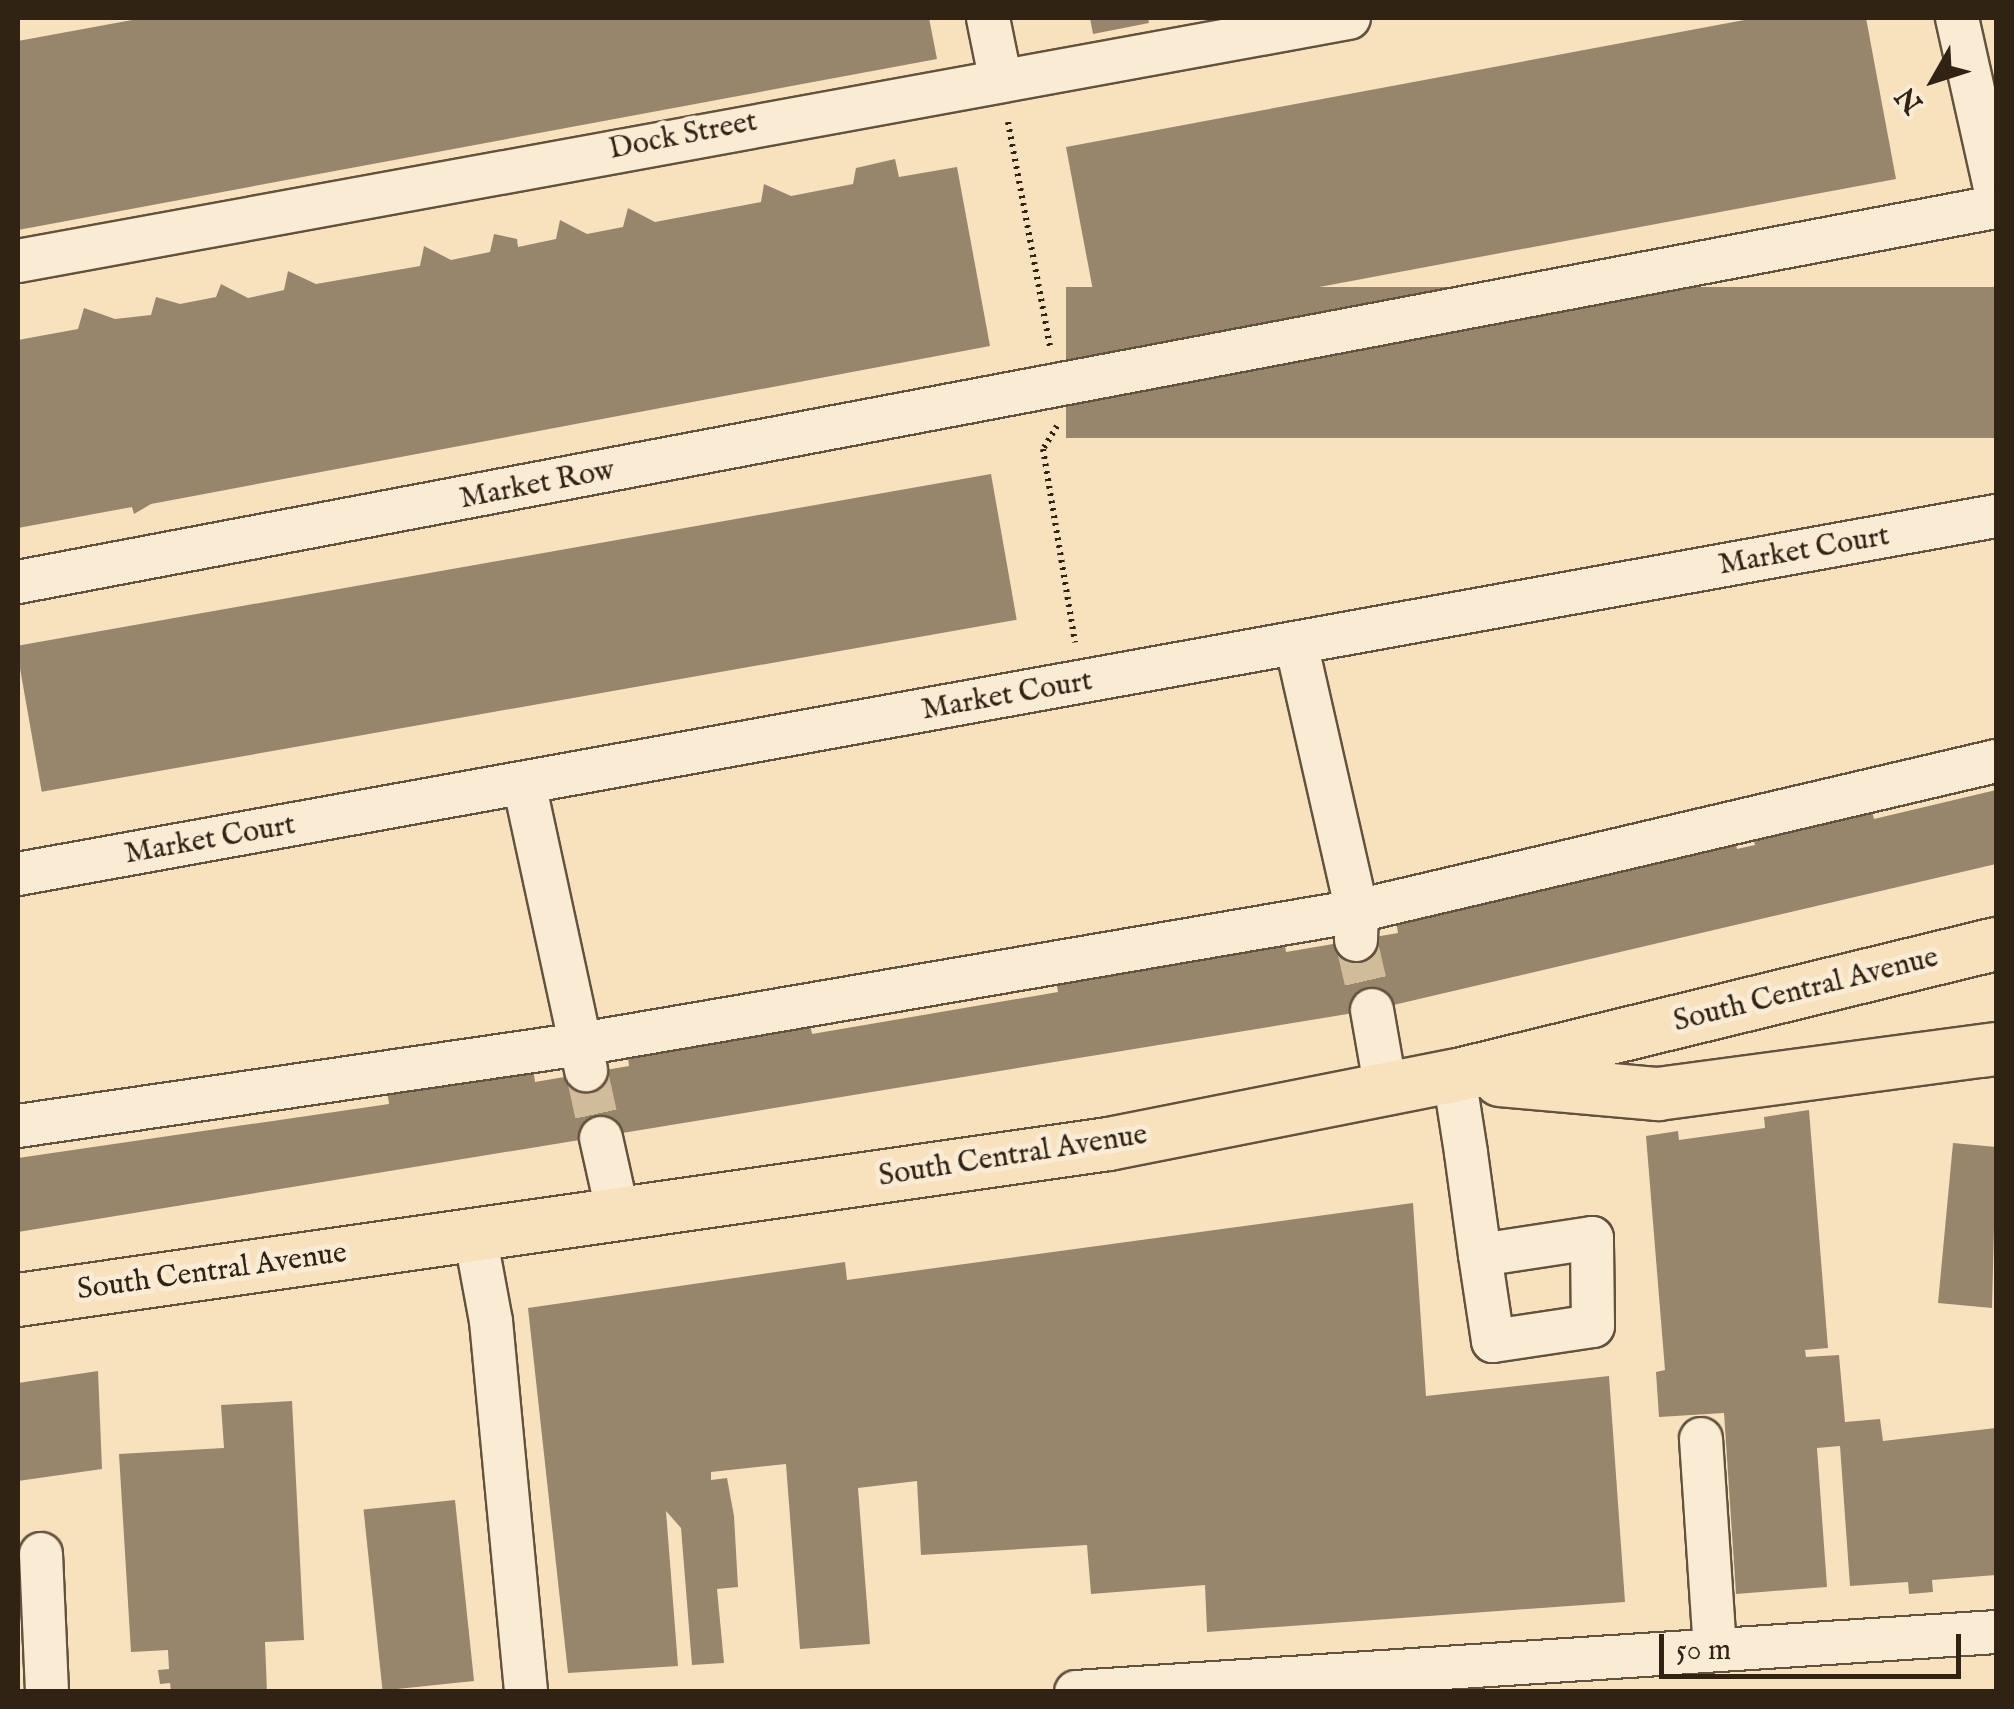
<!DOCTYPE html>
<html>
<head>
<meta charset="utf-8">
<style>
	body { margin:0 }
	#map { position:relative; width:2014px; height:1709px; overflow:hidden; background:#f8e1bd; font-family:"IM FELL English",serif }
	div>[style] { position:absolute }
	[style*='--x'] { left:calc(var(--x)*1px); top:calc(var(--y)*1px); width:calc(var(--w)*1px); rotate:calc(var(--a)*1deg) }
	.building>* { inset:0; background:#98866c; transform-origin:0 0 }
	.minor-tunnel>* { height:42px; margin-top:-21px; transform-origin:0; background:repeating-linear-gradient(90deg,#d0bb9b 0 42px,transparent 0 63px) }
	.path>* { height:6px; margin-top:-3px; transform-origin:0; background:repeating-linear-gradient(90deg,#302314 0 2.5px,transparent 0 7.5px) }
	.roads { filter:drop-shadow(2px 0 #62523e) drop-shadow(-2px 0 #62523e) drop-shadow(0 2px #62523e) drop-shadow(0 -2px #62523e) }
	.minor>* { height:42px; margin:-21px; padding:0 21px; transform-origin:21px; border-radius:21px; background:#faecd4 }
	.major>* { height:52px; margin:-26px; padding:0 26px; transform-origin:26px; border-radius:26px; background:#f8e1bd }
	span { translate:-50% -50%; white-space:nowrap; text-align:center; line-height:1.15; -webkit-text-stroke:10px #faecd4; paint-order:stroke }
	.street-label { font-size:30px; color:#302314 }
	.frame { position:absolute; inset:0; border:20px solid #302314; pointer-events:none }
	.north { position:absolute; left:1884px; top:30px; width:100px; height:100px; -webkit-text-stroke:8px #faecd4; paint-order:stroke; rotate:231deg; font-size:28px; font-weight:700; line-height:40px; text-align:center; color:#302314 }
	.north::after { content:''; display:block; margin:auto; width:35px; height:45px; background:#302314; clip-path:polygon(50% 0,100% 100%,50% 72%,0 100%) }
	.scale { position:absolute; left:1659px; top:1634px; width:302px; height:45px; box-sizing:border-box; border:5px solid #302314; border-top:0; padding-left:12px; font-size:30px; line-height:35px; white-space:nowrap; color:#302314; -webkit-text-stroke:8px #faecd4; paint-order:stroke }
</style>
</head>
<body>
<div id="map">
	<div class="building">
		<i style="clip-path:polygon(143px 18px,929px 18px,937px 59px,18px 230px,18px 41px)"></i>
		<i style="clip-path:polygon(1090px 18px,1148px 18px,1149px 23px,1093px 34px)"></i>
		<i style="clip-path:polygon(1755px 18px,1866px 18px,1896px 179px,1100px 328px,1066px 147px)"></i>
		<i style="clip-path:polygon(895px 159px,899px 177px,957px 167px,990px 346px,151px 504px,134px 514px,132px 507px,18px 528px,18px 340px,78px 329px,84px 308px,115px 319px,151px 315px,156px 297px,180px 304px,216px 297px,221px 284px,248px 298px,284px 290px,288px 271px,316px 284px,420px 266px,424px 246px,451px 260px,490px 252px,494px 234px,517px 239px,518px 247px,556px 239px,560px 220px,587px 234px,623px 227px,628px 208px,655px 222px,761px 202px,764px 184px,791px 196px,853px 184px,856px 168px)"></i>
		<i style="left:1996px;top:287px;width:151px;height:930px;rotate:90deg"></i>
		<i style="left:991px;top:474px;width:148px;height:990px;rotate:80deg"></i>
		<i style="clip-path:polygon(1996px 790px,1996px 864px,1372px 1010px,18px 1232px,18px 1158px,389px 1104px,387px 1089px,533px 1067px,535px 1082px,629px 1066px,627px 1050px,809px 1019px,812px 1034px,1058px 992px,1055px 974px,1283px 934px,1286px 952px,1398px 933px,1395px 914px,1734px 836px,1737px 849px,1755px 845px,1752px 832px,1870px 804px,1874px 819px)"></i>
		<i style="clip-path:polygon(1809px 1110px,1828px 1348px,1805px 1350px,1806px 1357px,1839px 1355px,1845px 1422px,1880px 1419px,1883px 1441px,1996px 1428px,1996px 1575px,1932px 1580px,1933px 1592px,1909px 1594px,1908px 1582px,1850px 1586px,1840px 1446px,1817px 1448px,1827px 1587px,1736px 1594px,1724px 1413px,1659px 1417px,1656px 1372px,1665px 1370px,1646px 1136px,1678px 1131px,1679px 1140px,1765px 1128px,1764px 1117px)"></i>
		<i style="clip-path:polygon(1953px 1143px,1996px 1147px,1992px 1308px,1938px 1303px)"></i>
		<i style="clip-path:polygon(1413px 1203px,1426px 1396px,1609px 1376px,1625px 1602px,1207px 1632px,1205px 1585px,1091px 1594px,1087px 1545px,921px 1555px,917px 1481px,858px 1488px,870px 1644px,800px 1649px,786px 1464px,711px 1472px,711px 1480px,727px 1478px,734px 1516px,738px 1587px,717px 1589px,724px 1663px,692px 1665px,681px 1528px,666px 1511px,678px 1666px,568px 1673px,528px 1308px,845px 1262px,847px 1280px)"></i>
		<i style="clip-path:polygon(98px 1371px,102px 1469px,18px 1481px,18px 1383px)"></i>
		<i style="clip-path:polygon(292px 1401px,304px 1640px,265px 1642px,267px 1692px,171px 1692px,170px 1683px,160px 1684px,158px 1670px,169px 1669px,168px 1650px,131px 1652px,119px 1454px,224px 1448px,221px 1405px)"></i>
		<i style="left:455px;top:1500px;width:182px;height:92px;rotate:84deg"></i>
	</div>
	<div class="minor-tunnel">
		<i style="--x:1356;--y:940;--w:72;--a:77.1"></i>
		<i style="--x:587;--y:1073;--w:66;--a:77.8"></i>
	</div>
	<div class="path">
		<i style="--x:1008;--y:122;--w:228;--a:79.4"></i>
		<i style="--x:1057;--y:426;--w:27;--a:121"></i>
		<i style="--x:1043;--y:449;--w:196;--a:80.6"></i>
	</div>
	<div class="roads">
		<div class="minor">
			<i style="--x:988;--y:18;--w:60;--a:78.5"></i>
			<i style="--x:1957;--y:18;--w:179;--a:77.4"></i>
			<i style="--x:18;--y:261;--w:1353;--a:-10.35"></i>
			<i style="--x:18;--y:582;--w:2013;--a:-10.74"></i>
			<i style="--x:1296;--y:643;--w:275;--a:77.2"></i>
			<i style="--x:1357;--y:911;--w:29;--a:92"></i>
			<i style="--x:524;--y:783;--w:294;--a:77.8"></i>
			<i style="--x:18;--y:874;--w:2010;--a:-10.26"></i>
			<i style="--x:1372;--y:1010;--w:81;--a:80.1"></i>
			<i style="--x:1454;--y:1076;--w:78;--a:81.1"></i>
			<i style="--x:1466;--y:1153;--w:103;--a:82.2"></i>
			<i style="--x:1480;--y:1255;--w:87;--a:81.4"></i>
			<i style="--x:1493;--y:1341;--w:101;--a:-8.5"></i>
			<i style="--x:1593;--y:1326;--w:88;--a:-90.7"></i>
			<i style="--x:1592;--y:1238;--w:113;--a:171.4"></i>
			<i style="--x:18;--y:1126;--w:569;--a:-8.29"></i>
			<i style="--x:581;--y:1044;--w:787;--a:-9.73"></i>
			<i style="--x:1357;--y:911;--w:656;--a:-13.21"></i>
			<i style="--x:601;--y:1138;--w:78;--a:77.4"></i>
			<i style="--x:475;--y:1235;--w:87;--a:79.5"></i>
			<i style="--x:491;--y:1321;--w:373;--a:84.6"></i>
			<i style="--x:1701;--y:1439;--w:211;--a:86.2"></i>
			<i style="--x:41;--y:1554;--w:138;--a:87.5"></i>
			<i style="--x:1076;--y:1692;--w:922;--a:-3.73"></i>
		</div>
		<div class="major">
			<i style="--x:1500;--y:1080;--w:159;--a:5.1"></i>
			<i style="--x:1658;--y:1094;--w:341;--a:-7.6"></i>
			<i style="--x:18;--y:1300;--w:1102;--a:-8.14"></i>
			<i style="--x:1109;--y:1144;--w:352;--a:-11.2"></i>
			<i style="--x:1454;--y:1076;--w:558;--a:-13.69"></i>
		</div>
	</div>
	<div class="street-label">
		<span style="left:683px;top:136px;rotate:-11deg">Dock Street</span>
		<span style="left:537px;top:485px;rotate:-11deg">Market Row</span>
		<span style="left:1804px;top:551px;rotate:-10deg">Market Court</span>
		<span style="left:1007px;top:696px;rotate:-10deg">Market Court</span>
		<span style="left:210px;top:840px;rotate:-10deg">Market Court</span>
		<span style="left:1806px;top:990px;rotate:-14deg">South Central Avenue</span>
		<span style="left:1013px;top:1156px;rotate:-9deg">South Central Avenue</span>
		<span style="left:212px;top:1272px;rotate:-8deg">South Central Avenue</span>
	</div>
	<div class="frame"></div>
	<div class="north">N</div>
	<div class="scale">50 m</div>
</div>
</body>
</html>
